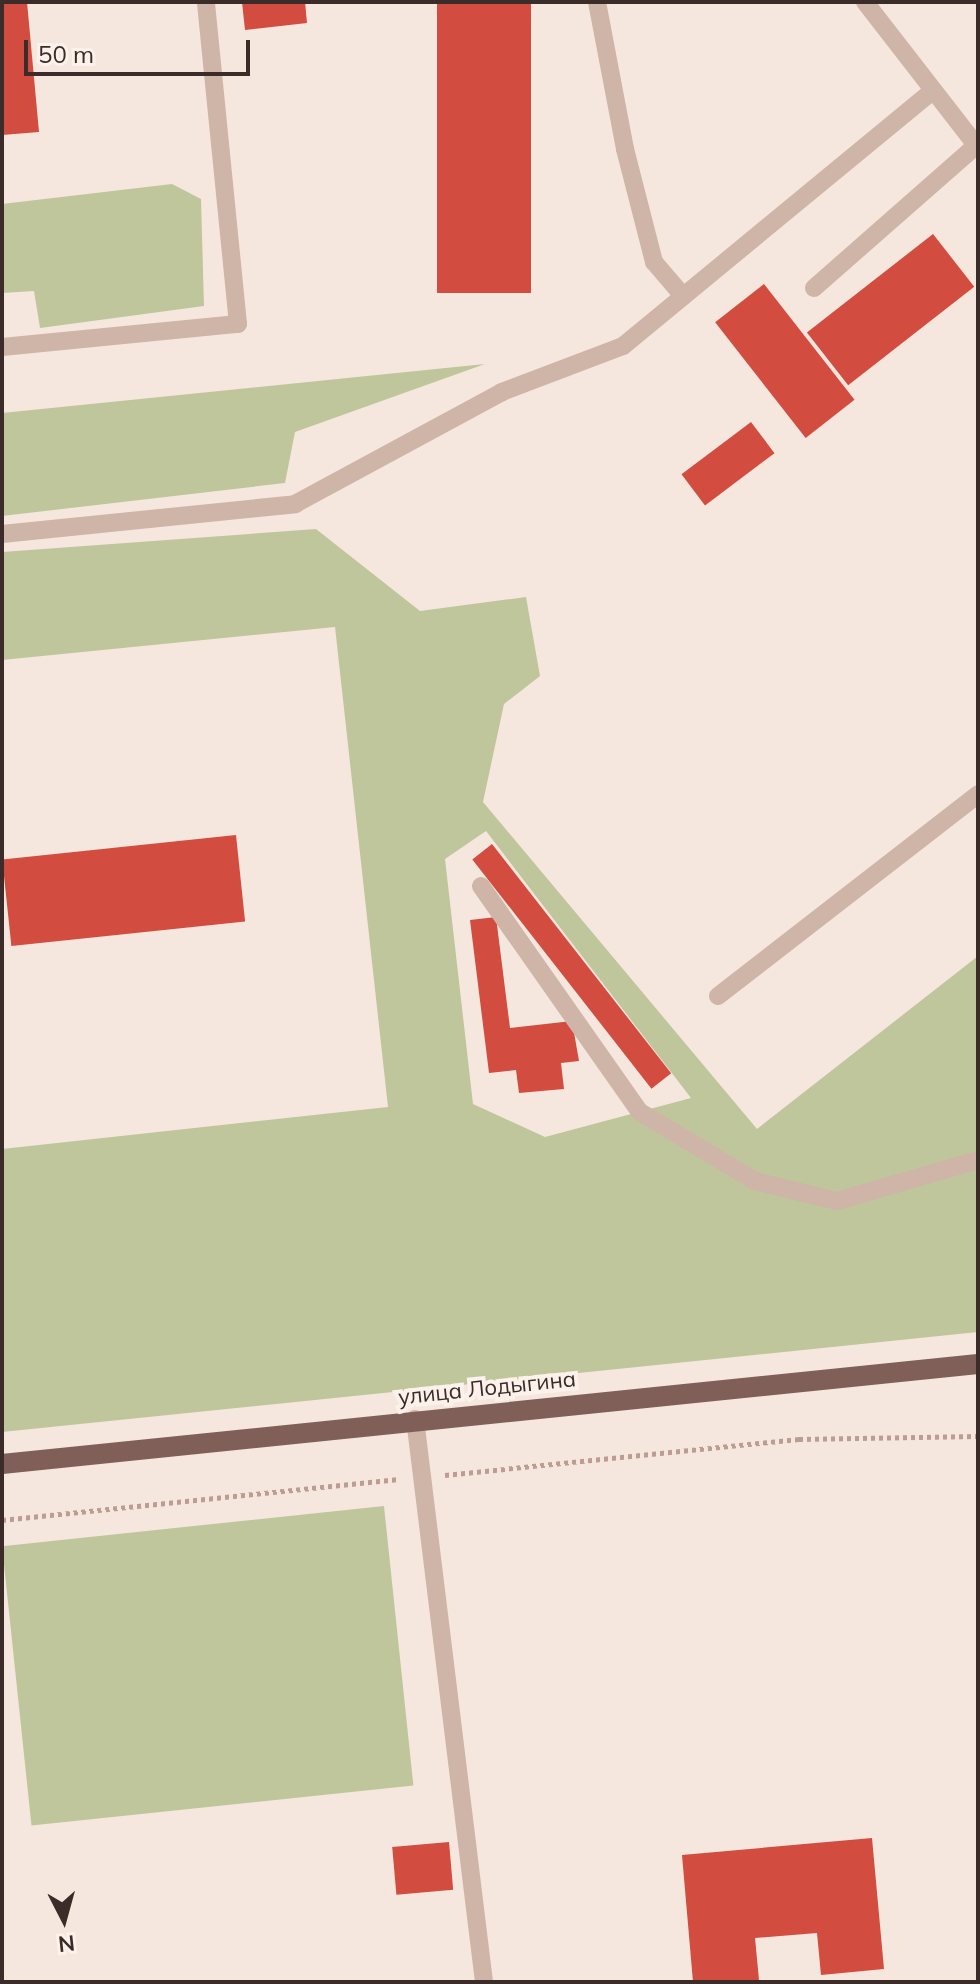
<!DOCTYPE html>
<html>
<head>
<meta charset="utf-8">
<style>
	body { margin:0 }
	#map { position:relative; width:980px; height:1984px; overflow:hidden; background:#f5e7de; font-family:Mulish,sans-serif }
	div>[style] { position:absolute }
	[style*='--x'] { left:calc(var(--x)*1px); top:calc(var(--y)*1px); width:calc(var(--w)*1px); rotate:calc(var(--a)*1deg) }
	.green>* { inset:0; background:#bfc69c; transform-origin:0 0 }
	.building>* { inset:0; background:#d24c3f; transform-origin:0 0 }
	.path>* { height:5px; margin-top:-2.5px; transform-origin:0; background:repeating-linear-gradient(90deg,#bb9d92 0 4px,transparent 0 8px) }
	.service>* { height:18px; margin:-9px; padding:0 9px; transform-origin:9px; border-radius:9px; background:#cfb4a8 }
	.primary>* { height:20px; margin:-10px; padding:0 10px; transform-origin:10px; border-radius:10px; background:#7f5f58 }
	span { translate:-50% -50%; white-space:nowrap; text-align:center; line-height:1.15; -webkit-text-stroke:8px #fcf2eb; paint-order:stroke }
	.street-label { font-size:22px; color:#3b2c29 }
	.frame { position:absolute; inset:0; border:4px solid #3b2c29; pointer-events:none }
	.north { position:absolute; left:24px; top:1880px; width:80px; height:80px; -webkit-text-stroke:6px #fcf2eb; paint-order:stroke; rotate:174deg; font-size:22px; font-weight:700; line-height:32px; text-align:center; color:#3b2c29 }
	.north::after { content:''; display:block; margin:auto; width:28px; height:36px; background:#3b2c29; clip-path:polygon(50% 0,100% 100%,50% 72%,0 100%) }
	.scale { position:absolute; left:24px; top:40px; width:226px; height:36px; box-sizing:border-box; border:4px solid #3b2c29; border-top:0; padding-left:10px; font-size:24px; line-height:28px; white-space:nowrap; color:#3b2c29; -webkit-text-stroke:6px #fcf2eb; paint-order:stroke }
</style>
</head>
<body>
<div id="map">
	<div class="green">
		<i style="clip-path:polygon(172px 184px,201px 199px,204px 306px,40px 328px,34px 291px,2px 293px,2px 204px)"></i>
		<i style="clip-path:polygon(485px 364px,295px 432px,285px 483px,2px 516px,2px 413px)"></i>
		<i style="clip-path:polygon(evenodd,316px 529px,420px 611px,526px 597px,540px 676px,504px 704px,483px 802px,757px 1129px,978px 956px,978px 1332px,2px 1432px,2px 1149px,388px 1107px,335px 627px,2px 660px,2px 552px,316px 529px,486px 831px,691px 1098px,545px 1137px,473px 1104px,445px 859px,486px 831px)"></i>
		<i style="left:384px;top:1506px;width:281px;height:384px;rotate:84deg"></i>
	</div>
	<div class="building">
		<i style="clip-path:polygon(2px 2px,27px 2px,39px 132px,2px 135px)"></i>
		<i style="clip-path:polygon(242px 2px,305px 2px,307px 23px,245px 30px)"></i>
		<i style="left:437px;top:2px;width:94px;height:291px"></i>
		<i style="left:933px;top:234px;width:67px;height:160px;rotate:52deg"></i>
		<i style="left:764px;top:284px;width:147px;height:62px;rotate:52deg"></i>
		<i style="left:751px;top:422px;width:39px;height:87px;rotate:53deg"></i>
		<i style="left:236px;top:835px;width:87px;height:235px;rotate:84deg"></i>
		<i style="left:492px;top:844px;width:291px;height:25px;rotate:52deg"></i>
		<i style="clip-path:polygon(496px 917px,510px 1028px,572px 1021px,579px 1061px,561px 1063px,564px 1089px,519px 1093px,516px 1070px,489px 1073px,470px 920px)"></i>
		<i style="clip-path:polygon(872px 1838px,884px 1969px,821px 1975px,817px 1933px,755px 1938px,759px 1980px,693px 1982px,682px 1855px)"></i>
		<i style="left:449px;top:1842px;width:48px;height:57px;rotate:85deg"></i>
	</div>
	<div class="path">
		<i style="--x:445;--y:1475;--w:356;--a:-5.8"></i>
		<i style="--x:799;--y:1439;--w:179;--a:-1"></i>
		<i style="--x:2;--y:1520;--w:399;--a:-5.9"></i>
	</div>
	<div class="service">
		<i style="--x:597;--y:2;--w:150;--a:79.2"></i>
		<i style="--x:625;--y:149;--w:117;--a:75.6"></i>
		<i style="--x:654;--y:262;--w:45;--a:49.5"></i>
		<i style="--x:865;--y:2;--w:181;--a:52.2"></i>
		<i style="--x:814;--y:288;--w:218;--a:-41.3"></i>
		<i style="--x:2;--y:347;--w:237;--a:-5.6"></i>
		<i style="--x:238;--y:324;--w:324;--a:-95.7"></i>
		<i style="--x:2;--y:534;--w:295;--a:-5.8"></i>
		<i style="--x:295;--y:504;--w:235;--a:-28.4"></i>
		<i style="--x:502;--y:392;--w:129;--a:-20.8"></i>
		<i style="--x:623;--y:346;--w:401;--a:-39.5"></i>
		<i style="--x:481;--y:886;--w:276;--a:54.9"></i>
		<i style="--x:640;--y:1112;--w:134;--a:31"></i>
		<i style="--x:755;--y:1181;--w:84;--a:13.7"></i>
		<i style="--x:837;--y:1201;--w:147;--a:-16.2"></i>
		<i style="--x:718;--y:996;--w:329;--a:-37.8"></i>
		<i style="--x:415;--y:1419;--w:567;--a:83.01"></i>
	</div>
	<div class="primary">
		<i style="--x:2;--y:1464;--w:981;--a:-5.85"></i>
	</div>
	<div class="street-label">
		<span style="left:487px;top:1388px;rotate:-6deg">улица Лодыгина</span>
	</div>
	<div class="frame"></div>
	<div class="north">N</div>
	<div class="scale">50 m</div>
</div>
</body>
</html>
